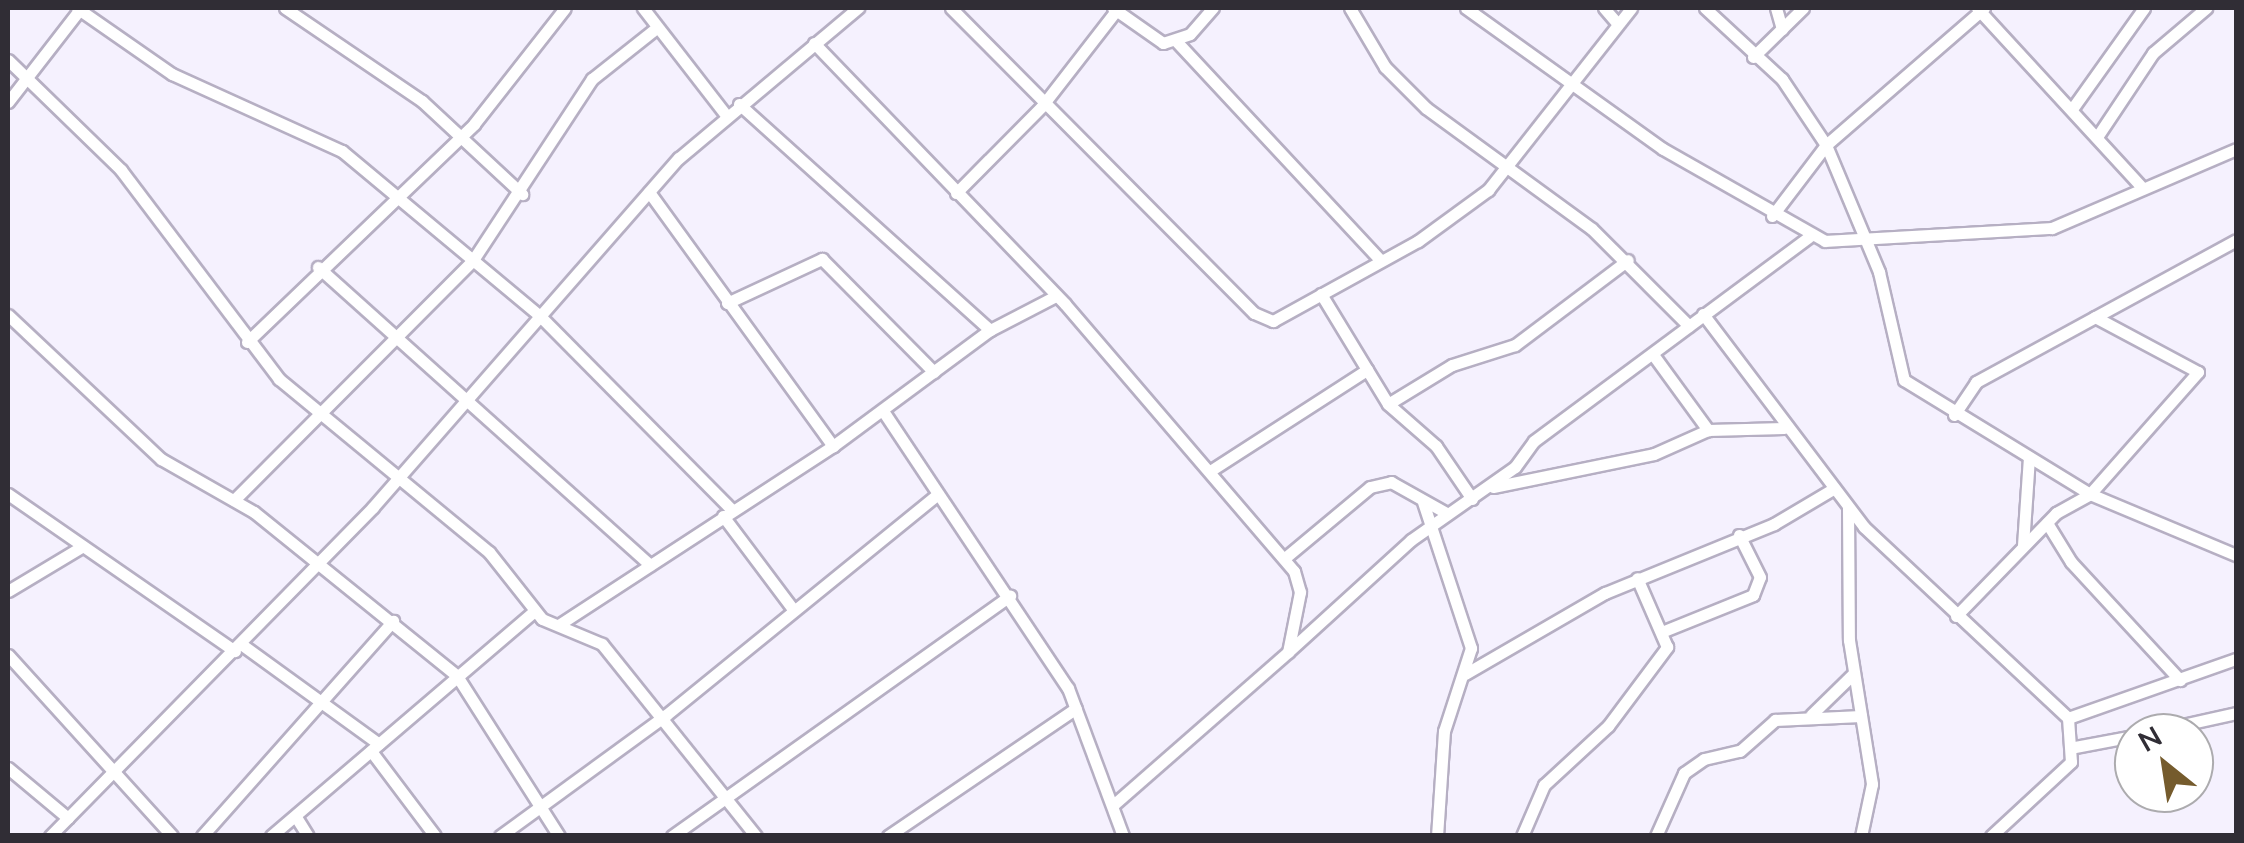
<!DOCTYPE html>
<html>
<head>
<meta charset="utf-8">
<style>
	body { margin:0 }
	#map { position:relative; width:2244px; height:843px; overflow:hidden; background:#f5f1fe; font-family:Mulish,sans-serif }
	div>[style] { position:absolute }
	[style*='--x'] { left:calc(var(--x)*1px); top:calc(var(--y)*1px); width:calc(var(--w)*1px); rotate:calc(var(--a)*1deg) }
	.roads { filter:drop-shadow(2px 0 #b6afc3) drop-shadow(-2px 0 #b6afc3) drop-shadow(0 2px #b6afc3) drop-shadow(0 -2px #b6afc3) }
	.minor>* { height:11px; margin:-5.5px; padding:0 5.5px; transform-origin:5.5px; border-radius:5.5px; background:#fff }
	span { translate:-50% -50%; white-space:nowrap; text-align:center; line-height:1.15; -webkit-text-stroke:8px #fff; paint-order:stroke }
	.frame { position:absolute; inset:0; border:10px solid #302d35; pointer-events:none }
	.north { position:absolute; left:2114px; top:713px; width:100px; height:100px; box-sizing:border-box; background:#fff; border:2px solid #acabae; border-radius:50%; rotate:330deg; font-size:28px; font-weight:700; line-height:40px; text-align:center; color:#302d35 }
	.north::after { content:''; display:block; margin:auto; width:35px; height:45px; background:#755b2d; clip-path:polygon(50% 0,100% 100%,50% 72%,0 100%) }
</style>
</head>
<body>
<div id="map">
	<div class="roads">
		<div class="minor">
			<i style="--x:77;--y:8;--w:116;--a:34.8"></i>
			<i style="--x:172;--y:74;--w:187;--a:24.4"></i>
			<i style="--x:342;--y:151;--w:256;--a:39.8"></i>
			<i style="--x:539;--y:315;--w:274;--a:45.3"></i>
			<i style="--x:285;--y:8;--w:166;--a:34.2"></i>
			<i style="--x:422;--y:101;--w:137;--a:42.9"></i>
			<i style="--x:643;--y:8;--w:135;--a:52.2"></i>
			<i style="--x:951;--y:8;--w:430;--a:45.2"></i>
			<i style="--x:1254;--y:313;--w:21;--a:23"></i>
			<i style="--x:1273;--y:321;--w:166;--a:-28.9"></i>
			<i style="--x:1418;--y:241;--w:87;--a:-36.1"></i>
			<i style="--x:1488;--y:190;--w:231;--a:-51.8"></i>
			<i style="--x:1113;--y:8;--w:61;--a:35"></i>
			<i style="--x:1163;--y:43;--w:28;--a:-18"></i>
			<i style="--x:1190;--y:34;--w:35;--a:-49"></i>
			<i style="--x:1350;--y:8;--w:69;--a:59.3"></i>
			<i style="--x:1385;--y:67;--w:58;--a:45"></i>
			<i style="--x:1426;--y:108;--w:205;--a:36.1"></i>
			<i style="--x:1592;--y:229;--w:137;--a:45"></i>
			<i style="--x:1466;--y:8;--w:242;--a:35.6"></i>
			<i style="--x:1663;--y:149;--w:186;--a:29.6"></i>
			<i style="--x:1825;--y:241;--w:227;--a:-3.3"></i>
			<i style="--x:2052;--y:228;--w:200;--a:-23.2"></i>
			<i style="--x:1604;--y:8;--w:21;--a:49"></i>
			<i style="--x:1705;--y:8;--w:105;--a:42.7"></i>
			<i style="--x:1782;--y:79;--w:79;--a:56.3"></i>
			<i style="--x:1826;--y:145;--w:138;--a:67.3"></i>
			<i style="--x:1879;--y:272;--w:111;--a:77"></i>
			<i style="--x:1904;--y:380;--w:218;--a:31.5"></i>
			<i style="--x:2090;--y:494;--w:158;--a:22.7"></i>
			<i style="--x:1776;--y:8;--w:22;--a:74"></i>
			<i style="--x:1977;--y:8;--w:241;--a:47.4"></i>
			<i style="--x:1177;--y:42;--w:299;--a:47"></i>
			<i style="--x:814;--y:43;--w:362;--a:46.1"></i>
			<i style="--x:1065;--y:304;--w:352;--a:49.4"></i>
			<i style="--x:1294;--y:571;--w:22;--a:74"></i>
			<i style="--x:1300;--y:592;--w:61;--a:101.3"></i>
			<i style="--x:1288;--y:652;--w:232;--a:138.8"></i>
			<i style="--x:1753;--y:57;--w:70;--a:-44.4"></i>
			<i style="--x:8;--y:60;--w:158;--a:44.2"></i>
			<i style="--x:121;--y:170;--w:262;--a:52.9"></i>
			<i style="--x:279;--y:379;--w:272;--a:39.5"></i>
			<i style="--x:489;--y:552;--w:85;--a:51.7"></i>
			<i style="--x:542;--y:619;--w:65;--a:22.6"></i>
			<i style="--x:602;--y:644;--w:246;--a:51.3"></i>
			<i style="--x:8;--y:102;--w:119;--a:-52.2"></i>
			<i style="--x:739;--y:104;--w:338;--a:42"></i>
			<i style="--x:2072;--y:109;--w:124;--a:-54.5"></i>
			<i style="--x:2097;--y:137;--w:101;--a:-56.3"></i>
			<i style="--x:2153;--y:53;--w:70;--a:-40.3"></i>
			<i style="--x:649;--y:192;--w:314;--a:54.1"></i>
			<i style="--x:956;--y:193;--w:122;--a:-45.3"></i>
			<i style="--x:1042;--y:106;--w:124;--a:-52.2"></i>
			<i style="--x:1772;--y:216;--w:89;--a:-52.7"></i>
			<i style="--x:1826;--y:145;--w:209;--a:-40.9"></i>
			<i style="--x:318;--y:267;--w:446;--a:41.9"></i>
			<i style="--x:1321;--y:294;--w:129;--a:58.7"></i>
			<i style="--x:1388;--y:404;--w:64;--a:41.2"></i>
			<i style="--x:1436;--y:446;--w:64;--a:55.8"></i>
			<i style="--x:727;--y:303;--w:105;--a:-24.9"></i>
			<i style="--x:822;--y:259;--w:159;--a:45.3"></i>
			<i style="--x:1703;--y:314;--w:267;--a:52.9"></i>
			<i style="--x:1864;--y:527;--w:279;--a:43.1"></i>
			<i style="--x:2068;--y:718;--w:44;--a:86.1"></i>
			<i style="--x:2071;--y:762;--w:109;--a:137.2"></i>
			<i style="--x:8;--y:315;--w:210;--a:43.3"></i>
			<i style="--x:161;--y:459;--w:107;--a:29.7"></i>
			<i style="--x:254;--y:512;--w:261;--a:38.9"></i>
			<i style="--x:457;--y:676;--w:190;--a:57.5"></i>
			<i style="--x:247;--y:342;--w:315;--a:-43.8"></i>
			<i style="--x:474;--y:124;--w:147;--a:-51.9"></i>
			<i style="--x:1654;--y:356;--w:92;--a:53.9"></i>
			<i style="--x:1388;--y:404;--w:75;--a:-31.4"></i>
			<i style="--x:1452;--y:365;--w:66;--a:-17.6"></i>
			<i style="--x:1515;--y:345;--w:141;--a:-37"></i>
			<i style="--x:883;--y:411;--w:333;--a:56.3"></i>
			<i style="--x:1068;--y:688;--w:158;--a:69.6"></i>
			<i style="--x:1954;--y:415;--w:40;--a:-56"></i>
			<i style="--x:1976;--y:382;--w:296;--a:-28.6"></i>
			<i style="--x:1210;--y:471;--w:187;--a:-32.8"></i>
			<i style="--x:1493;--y:487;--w:164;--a:-11.6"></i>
			<i style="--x:1654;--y:454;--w:59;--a:-24"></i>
			<i style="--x:1708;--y:430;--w:76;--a:-1.5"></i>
			<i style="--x:8;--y:494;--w:276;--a:34.7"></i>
			<i style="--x:234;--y:500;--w:339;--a:-45.1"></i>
			<i style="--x:473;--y:260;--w:217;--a:-56.7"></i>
			<i style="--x:592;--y:79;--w:80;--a:-38.4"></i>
			<i style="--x:1423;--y:502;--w:154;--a:71.8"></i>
			<i style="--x:1471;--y:648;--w:87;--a:108"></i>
			<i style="--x:1444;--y:731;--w:105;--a:93.8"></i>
			<i style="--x:1848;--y:508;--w:132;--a:89.6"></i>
			<i style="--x:1849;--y:640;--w:146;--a:80.9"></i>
			<i style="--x:1872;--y:784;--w:53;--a:101.9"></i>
			<i style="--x:723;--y:516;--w:115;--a:53.1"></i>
			<i style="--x:2047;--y:523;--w:46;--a:58.4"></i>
			<i style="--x:2071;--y:562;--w:161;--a:47.3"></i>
			<i style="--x:2023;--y:545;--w:88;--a:-86.1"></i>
			<i style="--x:1286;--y:557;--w:109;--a:-39.8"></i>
			<i style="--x:1370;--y:487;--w:22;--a:-13"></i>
			<i style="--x:1391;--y:482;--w:65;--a:29.3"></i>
			<i style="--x:8;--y:591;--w:87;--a:-31"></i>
			<i style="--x:1956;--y:616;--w:144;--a:-45.8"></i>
			<i style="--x:2056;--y:513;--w:39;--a:-29"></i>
			<i style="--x:2090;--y:494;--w:163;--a:-48.5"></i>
			<i style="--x:2198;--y:372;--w:117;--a:-151.9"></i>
			<i style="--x:560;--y:624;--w:326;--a:-33.1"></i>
			<i style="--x:833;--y:446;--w:195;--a:-36.5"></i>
			<i style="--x:990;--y:330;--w:72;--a:-27.3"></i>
			<i style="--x:1664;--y:631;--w:96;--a:-22"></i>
			<i style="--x:1753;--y:595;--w:19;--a:-69"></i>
			<i style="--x:1760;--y:577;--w:47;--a:-116.6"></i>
			<i style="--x:241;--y:644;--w:170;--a:35.9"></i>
			<i style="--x:1288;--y:652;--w:166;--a:-42.3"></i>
			<i style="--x:1411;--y:540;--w:127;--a:-35.1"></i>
			<i style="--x:1515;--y:467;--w:32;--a:-54"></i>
			<i style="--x:1534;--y:441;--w:342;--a:-36.6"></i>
			<i style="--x:8;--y:655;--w:244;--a:47.8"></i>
			<i style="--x:1465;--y:674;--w:162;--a:-30.1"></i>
			<i style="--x:1605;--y:593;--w:183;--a:-22.2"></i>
			<i style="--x:1774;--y:524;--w:69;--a:-30.7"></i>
			<i style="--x:1811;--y:715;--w:59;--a:-44.3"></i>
			<i style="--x:2068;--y:718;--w:178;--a:-19.4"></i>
			<i style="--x:2146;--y:733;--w:92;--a:-12.5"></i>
			<i style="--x:2075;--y:747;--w:60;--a:-10.6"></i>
			<i style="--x:371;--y:751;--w:106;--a:53"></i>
			<i style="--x:8;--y:768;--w:78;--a:39.8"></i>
			<i style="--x:296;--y:817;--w:22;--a:58"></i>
			<i style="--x:50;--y:836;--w:461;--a:-45.5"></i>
			<i style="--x:373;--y:507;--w:464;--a:-48.8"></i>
			<i style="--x:679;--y:158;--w:234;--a:-40"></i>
			<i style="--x:202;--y:836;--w:288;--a:-48.4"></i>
			<i style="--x:271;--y:836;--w:346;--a:-40.5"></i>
			<i style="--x:500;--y:836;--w:205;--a:-36.1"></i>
			<i style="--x:666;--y:715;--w:350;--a:-39.1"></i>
			<i style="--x:672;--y:836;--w:415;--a:-35.4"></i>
			<i style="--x:888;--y:836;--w:227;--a:-34.2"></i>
			<i style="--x:1522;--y:836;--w:56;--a:-66.7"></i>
			<i style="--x:1544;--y:785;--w:87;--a:-42.7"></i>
			<i style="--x:1608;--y:726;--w:99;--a:-53.2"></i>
			<i style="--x:1667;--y:647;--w:75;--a:-113.5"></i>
			<i style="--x:1656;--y:836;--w:69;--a:-66"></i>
			<i style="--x:1684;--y:773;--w:24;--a:-35"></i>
			<i style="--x:1704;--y:759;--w:37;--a:-13"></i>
			<i style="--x:1740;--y:751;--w:47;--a:-41.5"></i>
			<i style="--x:1775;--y:720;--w:86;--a:-2.7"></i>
		</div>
	</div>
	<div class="frame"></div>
	<div class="north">N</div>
</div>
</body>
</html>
